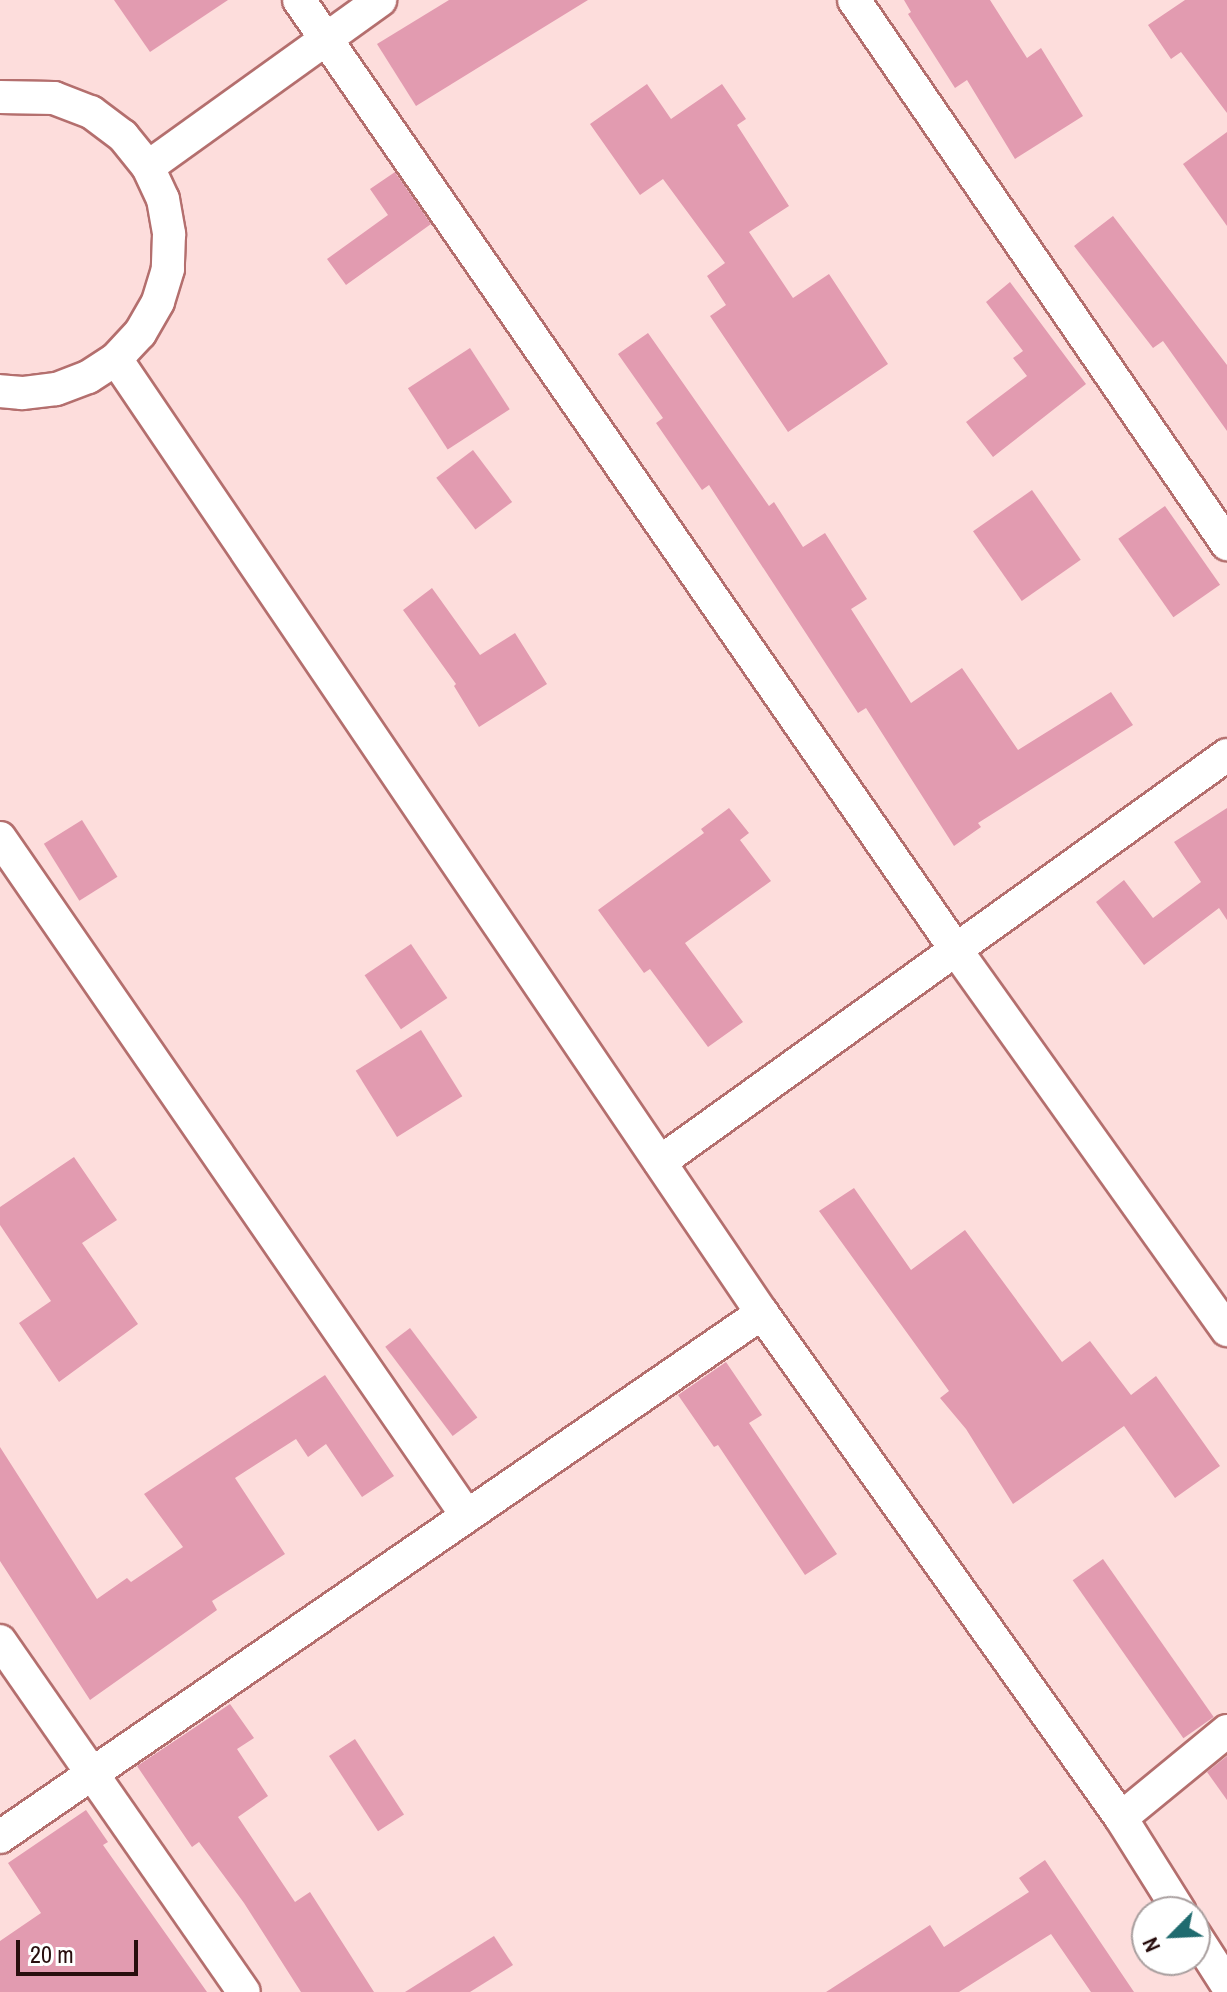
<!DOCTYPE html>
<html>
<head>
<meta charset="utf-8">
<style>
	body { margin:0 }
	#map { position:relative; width:1227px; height:1992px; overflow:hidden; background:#fddddc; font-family:"Archivo Narrow",sans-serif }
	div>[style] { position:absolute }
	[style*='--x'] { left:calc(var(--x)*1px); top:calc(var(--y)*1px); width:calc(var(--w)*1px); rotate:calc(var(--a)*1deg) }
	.building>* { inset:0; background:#e29bb0; transform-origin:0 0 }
	.roads { filter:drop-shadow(2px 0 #b46f6e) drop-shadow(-2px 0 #b46f6e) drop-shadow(0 2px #b46f6e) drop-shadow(0 -2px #b46f6e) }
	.minor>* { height:32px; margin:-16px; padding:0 16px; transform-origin:16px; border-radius:16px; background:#fff }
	span { translate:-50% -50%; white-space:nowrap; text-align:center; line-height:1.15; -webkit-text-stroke:7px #fff; paint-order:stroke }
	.north { position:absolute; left:1131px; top:1896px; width:80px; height:80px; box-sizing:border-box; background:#fff; border:2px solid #a99f9f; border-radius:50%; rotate:246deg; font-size:22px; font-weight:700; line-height:32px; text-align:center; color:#280e0e }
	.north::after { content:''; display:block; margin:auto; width:28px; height:36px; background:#1f6b6f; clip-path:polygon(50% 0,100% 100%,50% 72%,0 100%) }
	.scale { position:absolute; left:16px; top:1940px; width:122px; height:36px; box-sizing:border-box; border:4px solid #280e0e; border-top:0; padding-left:10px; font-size:24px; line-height:28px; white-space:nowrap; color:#280e0e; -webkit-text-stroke:6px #fff; paint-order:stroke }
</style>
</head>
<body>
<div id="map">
	<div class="building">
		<i style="clip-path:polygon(114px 0,228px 0,150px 52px)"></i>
		<i style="clip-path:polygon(449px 0,588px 0,416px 106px,377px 44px)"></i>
		<i style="clip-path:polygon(904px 0,990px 0,1027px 58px,1041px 48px,1083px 116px,1015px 159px,967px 80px,955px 88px,908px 14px,911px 12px)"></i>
		<i style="clip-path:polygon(1185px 0,1227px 0,1227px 113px,1181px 52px,1171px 59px,1148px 25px)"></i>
		<i style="clip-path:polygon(647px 84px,671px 119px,722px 84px,746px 119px,737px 125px,789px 206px,749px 232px,793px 298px,829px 274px,888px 364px,788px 432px,710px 316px,726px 305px,707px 276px,725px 263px,663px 179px,640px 195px,590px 124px)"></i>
		<i style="clip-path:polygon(1227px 132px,1227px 226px,1183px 164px)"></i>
		<i style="clip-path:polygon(395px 172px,431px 224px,346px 285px,327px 259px,388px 215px,370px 189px)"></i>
		<i style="clip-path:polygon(1113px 216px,1227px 365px,1227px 431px,1163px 341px,1153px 348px,1074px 246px)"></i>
		<i style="clip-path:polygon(1010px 282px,1086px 384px,993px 457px,966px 422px,1027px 376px,1013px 358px,1023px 351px,986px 302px)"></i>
		<i style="clip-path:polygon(648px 333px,769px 506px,774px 502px,803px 547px,825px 533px,867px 599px,851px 609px,911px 703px,962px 668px,1018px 750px,1111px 692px,1133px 725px,978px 823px,981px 827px,954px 846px,866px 708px,858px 713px,709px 485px,702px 490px,656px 423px,663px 418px,618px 354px)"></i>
		<i style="left:470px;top:348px;width:73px;height:74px;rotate:57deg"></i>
		<i style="left:473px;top:450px;width:65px;height:46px;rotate:53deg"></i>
		<i style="left:1032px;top:490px;width:85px;height:72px;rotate:55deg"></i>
		<i style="left:1165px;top:506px;width:96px;height:57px;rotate:55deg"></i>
		<i style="clip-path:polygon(432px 588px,480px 655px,515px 633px,547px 684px,479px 727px,454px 686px,456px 684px,403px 610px)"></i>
		<i style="clip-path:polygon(729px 808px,749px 833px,740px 840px,771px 881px,685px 943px,743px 1022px,708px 1047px,650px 969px,644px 973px,598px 910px,704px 833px,701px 829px)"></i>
		<i style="clip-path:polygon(1227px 808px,1227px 920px,1219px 908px,1144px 965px,1096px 902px,1124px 880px,1153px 918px,1201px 882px,1174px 842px)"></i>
		<i style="left:82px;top:820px;width:67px;height:45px;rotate:58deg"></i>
		<i style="left:411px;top:944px;width:65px;height:56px;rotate:56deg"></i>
		<i style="left:421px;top:1030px;width:78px;height:77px;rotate:58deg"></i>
		<i style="clip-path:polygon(74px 1157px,117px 1220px,82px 1243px,138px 1324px,59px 1382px,19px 1323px,51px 1301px,0 1225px,0 1207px)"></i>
		<i style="clip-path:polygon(854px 1188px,911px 1270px,965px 1230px,1062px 1362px,1090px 1341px,1131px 1395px,1156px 1376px,1220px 1466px,1175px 1498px,1124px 1426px,1013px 1504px,966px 1429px,940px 1398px,949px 1391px,819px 1211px)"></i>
		<i style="left:410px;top:1328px;width:112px;height:31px;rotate:53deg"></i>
		<i style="clip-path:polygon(726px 1362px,762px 1415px,749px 1423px,837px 1554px,805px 1575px,718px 1445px,714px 1447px,678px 1395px)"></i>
		<i style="clip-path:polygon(325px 1375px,394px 1476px,362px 1497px,326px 1444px,308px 1457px,296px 1439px,235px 1478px,285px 1554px,212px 1601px,217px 1610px,90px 1700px,0 1561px,0 1447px,97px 1599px,127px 1578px,131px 1582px,183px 1547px,144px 1494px)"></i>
		<i style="left:1103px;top:1559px;width:193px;height:37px;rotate:55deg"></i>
		<i style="clip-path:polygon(230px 1704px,254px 1738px,237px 1749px,268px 1796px,238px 1817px,295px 1902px,310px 1892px,374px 1992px,301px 1992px,244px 1903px,199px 1842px,192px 1847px,137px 1766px)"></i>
		<i style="left:355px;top:1739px;width:90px;height:31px;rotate:57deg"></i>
		<i style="clip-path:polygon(1227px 1756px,1227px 1800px,1207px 1772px)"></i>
		<i style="clip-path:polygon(86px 1810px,108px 1842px,103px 1845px,207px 1992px,0 1992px,0 1941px,41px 1913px,8px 1863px)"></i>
		<i style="clip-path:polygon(1045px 1860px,1134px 1992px,1091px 1992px,1051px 1934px,959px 1992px,826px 1992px,930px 1925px,944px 1947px,1029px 1892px,1019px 1878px)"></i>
		<i style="clip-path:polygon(494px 1936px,513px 1965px,470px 1992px,405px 1992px)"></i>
	</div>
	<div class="roads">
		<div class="minor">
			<i style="--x:299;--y:0;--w:1155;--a:55.33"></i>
			<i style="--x:956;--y:950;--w:467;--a:54.5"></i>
			<i style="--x:854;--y:0;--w:660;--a:55.56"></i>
			<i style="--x:0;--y:97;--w:54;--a:1.1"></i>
			<i style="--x:54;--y:98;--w:40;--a:21"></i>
			<i style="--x:91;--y:112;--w:40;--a:37"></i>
			<i style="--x:123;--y:136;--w:40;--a:51"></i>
			<i style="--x:148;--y:167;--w:35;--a:65"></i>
			<i style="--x:163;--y:199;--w:36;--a:80"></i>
			<i style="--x:169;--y:234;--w:35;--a:92"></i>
			<i style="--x:168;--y:269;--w:34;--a:107"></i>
			<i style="--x:158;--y:302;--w:36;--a:120"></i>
			<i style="--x:140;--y:333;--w:35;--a:133"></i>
			<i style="--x:116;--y:359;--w:33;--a:147"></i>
			<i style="--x:88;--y:377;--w:34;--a:159"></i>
			<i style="--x:56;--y:389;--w:34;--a:173"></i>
			<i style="--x:22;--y:393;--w:22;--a:-175"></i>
			<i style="--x:148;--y:167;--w:286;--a:-35.7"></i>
			<i style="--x:116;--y:359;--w:1152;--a:55.9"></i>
			<i style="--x:762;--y:1313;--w:620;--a:54.59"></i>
			<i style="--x:1121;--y:1818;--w:111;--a:57.9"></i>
			<i style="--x:0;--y:838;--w:823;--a:55.44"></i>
			<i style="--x:660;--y:1162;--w:698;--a:-35.67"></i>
			<i style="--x:0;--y:1641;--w:427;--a:55.2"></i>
			<i style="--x:1121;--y:1818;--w:137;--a:-39.4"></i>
			<i style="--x:0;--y:1837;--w:925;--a:-34.51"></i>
			<i style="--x:1195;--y:1935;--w:59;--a:57.4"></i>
		</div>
	</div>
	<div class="north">N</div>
	<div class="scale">20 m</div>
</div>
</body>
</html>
